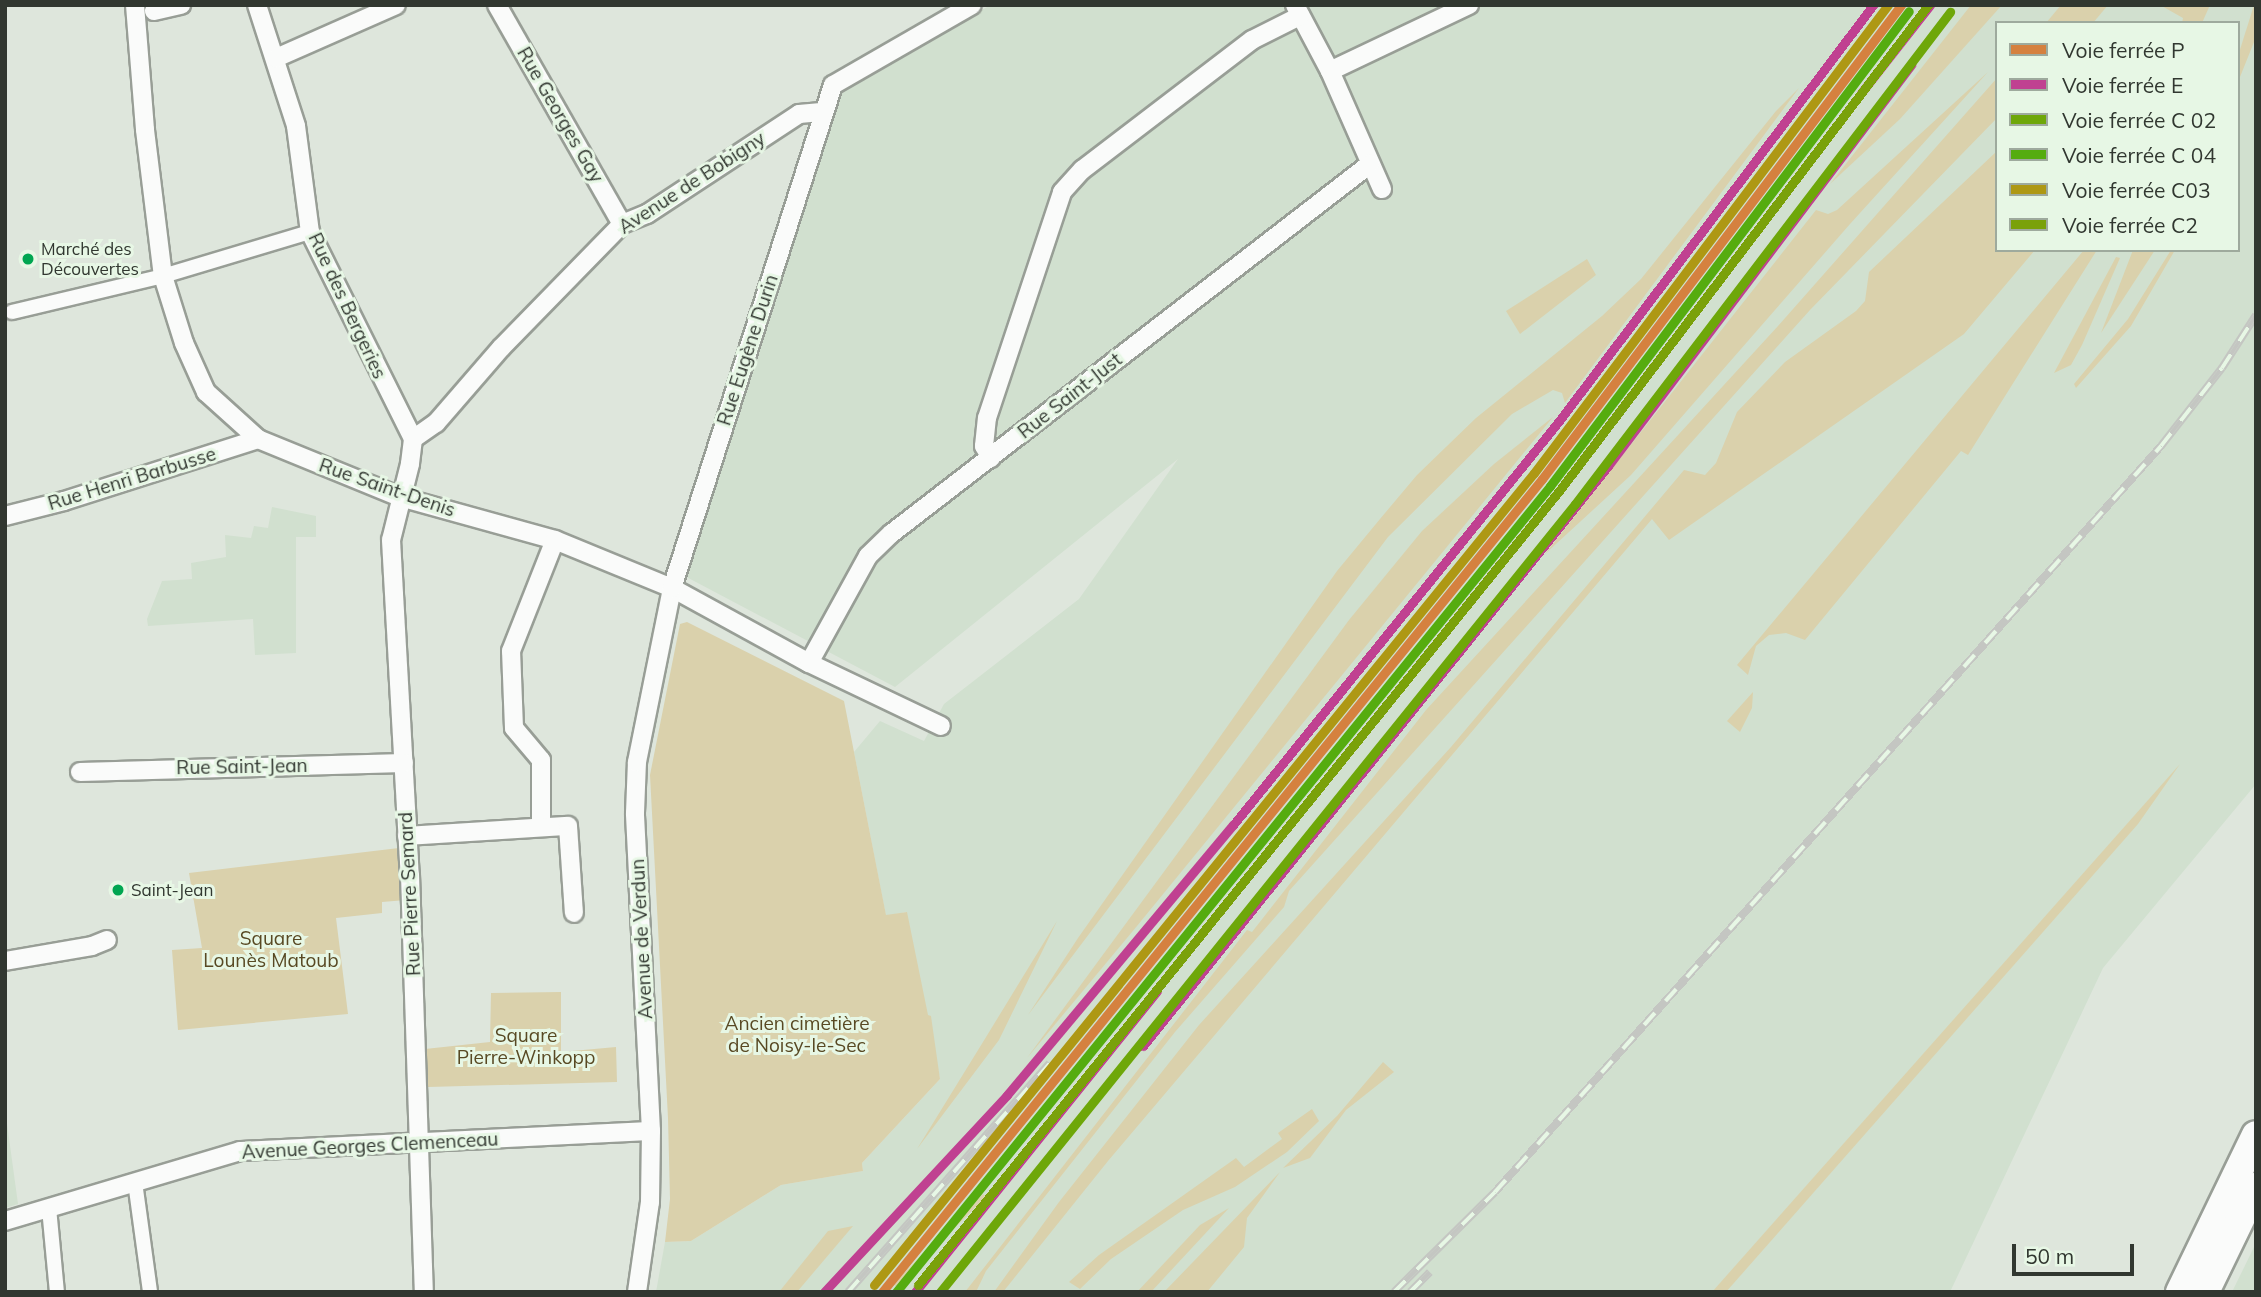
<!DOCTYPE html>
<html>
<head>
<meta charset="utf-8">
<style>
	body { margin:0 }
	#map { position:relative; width:2261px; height:1297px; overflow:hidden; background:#dee6dc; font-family:Mulish,sans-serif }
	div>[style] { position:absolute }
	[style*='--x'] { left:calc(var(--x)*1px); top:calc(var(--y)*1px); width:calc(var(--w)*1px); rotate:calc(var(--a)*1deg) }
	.built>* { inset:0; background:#d1e0cf }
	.green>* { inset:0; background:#dad1ac; transform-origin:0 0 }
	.roads { filter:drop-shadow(2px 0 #989e96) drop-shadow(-2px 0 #989e96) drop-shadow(0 2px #989e96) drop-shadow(0 -2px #989e96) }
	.pedestrian>* { height:14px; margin:-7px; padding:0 7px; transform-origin:7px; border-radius:7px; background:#fafbfa }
	.minor>* { height:18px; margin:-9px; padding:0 9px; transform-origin:9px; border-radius:9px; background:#fafbfa }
	.primary>* { height:28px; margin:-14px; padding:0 14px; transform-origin:14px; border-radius:14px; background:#fafbfa }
	.rail>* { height:8px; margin-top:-4px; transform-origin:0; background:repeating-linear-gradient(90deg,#e7f7e5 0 16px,#c4c6c2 0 32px); box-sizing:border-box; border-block:2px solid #c4c6c2 }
	.rail-1>* { height:9px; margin:-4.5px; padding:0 4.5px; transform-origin:4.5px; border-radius:4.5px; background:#d5813f }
	.rail-2>* { height:9px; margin:-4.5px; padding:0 4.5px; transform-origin:4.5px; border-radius:4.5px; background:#c04191 }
	.rail-3>* { height:9px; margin:-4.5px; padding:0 4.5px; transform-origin:4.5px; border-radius:4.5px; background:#6ea709 }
	.rail-4>* { height:9px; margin:-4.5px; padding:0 4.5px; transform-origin:4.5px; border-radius:4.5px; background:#55ac0f }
	.rail-5>* { height:9px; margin:-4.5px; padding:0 4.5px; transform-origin:4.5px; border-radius:4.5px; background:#ae9814 }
	.rail-6>* { height:9px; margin:-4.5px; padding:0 4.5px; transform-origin:4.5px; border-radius:4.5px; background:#7aa10a }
	.dots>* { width:19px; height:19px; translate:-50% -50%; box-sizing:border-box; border:4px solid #e7f7e5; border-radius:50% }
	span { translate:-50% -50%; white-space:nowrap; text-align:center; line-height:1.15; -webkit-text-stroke:6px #e7f7e5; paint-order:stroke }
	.bus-label { font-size:17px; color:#313730 }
	.left { translate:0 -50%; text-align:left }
	.street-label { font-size:19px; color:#313730 }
	.park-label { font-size:19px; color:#584923 }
	.frame { position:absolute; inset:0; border:7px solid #313730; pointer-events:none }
	.legend { position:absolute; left:1995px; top:21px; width:245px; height:231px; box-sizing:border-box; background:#e7f7e5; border:2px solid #9eaa9d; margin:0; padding:9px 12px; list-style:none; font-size:21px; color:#313730 }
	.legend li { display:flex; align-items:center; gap:14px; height:35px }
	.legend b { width:35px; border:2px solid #9eaa9d }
	.scale { position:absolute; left:2012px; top:1244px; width:122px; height:32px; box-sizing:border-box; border:4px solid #313730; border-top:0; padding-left:9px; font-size:21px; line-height:24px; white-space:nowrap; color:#313730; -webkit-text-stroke:5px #e7f7e5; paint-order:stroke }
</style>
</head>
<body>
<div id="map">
	<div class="built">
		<i style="clip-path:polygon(evenodd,991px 5px,2256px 5px,2256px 784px,2103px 968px,1950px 1292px,656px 1292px,665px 1242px,691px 1241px,781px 1185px,863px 1171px,862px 1163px,940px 1079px,906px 912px,886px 916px,854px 752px,880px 721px,924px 741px,944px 704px,1079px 599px,1178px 459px,895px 687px,677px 572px,839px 84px,991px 5px,1997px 23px,2238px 23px,2238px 250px,1997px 250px,1997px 23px)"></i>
		<i style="clip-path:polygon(272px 507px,316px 516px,316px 537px,296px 537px,296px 653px,255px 655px,253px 619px,148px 626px,147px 619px,162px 581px,192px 579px,191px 563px,226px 557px,225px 535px,251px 538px,254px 526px,268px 528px)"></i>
		<i style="clip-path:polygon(5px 1109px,18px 1204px,5px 1208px)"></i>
		<i style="clip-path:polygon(2256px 1243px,2256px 1292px,2232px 1292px)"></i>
	</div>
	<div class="green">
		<i style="clip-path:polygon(1971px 5px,2002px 5px,1900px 119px,1830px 184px)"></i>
		<i style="clip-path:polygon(2061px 5px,2108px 5px,2093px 23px,2046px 23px)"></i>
		<i style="clip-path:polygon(2160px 5px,2210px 5px,2202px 23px,2182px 23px,2183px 18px)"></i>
		<i style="clip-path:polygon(2254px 5px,2256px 37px,2238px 82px,2238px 56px)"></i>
		<i style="clip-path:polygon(1988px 72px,1850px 224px,1631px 475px,1544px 555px,1816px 210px,1828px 214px,1837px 210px)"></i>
		<i style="clip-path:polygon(1997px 78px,1997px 118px,1810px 310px,1289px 891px,1284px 907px,1175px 1032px,986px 1271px,976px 1292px,965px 1292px,1247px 930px,1252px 932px,1426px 710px,1778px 326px)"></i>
		<i style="clip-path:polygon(1799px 88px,1565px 403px,1562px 393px,1553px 390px,1512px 414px,1388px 537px,1028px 1015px,1078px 938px,1337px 571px,1380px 519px,1417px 475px,1476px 418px,1602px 316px,1641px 279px,1776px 111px)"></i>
		<i style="clip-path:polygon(1997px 151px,1997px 250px,2035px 250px,1964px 334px,1669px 540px,1652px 519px,1108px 1161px,1003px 1292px,994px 1292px,1059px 1202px,1199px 1025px,1451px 747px,1684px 470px,1705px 475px,1716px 463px,1737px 412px,1785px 362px,1856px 311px,1865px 301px,1869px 272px)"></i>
		<i style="clip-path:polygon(2084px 250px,2097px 250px,1968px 455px,1961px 451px,1805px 640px,1786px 633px,1769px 635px,1756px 646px,1748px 675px,1737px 665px)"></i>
		<i style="clip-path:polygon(2133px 250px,2155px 250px,2101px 333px)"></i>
		<i style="clip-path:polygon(2171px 250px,2175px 250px,2131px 326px,2076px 388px,2074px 384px,2128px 319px)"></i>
		<i style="clip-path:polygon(2116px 257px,2120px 258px,2082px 345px,2071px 365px,2054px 373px)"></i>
		<i style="clip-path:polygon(1587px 259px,1596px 275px,1520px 334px,1506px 311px)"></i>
		<i style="clip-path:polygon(1553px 417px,1137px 926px,1027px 1058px,1349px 620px,1422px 531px,1494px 464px)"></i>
		<i style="clip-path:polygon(687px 622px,844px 701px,886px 915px,907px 912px,928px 1015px,931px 1016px,940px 1079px,862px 1163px,863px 1171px,781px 1185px,691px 1241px,665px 1242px,670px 1199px,668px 1118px,650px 775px,680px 624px)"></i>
		<i style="clip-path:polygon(1753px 692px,1752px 708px,1740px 732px,1727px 721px)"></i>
		<i style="clip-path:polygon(2180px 764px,2138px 824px,1726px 1292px,1712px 1292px)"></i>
		<i style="clip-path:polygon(399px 848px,406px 900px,382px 902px,382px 913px,336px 918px,348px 1014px,178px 1030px,172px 950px,202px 948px,189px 873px)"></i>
		<i style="clip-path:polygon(1057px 921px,999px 1040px,917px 1149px,983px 1042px)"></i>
		<i style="clip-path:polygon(561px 992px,561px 1052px,616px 1047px,617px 1082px,428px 1087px,425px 1049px,490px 1042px,491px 993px)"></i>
		<i style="clip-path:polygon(1383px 1062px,1394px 1072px,1346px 1110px,1310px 1158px,1283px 1168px,1337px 1116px)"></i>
		<i style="clip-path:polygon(1312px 1109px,1319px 1121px,1287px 1152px,1235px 1187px,1183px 1210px,1111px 1259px,1080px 1289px,1069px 1282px,1099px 1255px,1236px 1158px,1244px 1167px,1282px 1139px,1278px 1133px)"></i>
		<i style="clip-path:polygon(1280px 1172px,1247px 1218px,1244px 1247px,1207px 1292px,1164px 1292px)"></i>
		<i style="left:983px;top:1194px;width:4px;height:127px;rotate:45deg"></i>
		<i style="clip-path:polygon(1010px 1204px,944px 1292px,936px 1292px)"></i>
		<i style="clip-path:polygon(1229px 1208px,1151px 1292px,1137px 1292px,1200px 1225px)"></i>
		<i style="clip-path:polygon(853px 1226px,797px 1292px,779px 1292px,828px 1231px)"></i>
	</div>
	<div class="roads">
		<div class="pedestrian">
			<i style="--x:12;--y:312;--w:155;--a:-13.4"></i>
			<i style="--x:163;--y:276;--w:153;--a:-16.7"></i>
			<i style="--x:135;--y:1182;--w:111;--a:82.2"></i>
			<i style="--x:49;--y:1208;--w:84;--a:84.6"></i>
		</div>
		<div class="minor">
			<i style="--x:135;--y:5;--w:125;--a:85.4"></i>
			<i style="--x:145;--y:130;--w:147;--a:83"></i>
			<i style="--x:163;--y:276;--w:70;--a:72.6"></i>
			<i style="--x:184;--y:343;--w:54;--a:65.8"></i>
			<i style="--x:206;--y:392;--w:70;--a:42.1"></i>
			<i style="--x:258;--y:439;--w:153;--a:22.2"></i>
			<i style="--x:400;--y:497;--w:161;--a:15.5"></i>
			<i style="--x:555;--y:540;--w:126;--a:22.3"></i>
			<i style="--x:672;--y:588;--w:156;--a:28.7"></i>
			<i style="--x:809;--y:663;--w:146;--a:25.5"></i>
			<i style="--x:257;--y:5;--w:127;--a:72.1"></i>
			<i style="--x:296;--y:126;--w:107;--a:82.5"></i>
			<i style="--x:310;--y:232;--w:231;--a:63.5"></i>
			<i style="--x:497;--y:5;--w:252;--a:60.3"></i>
			<i style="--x:1295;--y:5;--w:75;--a:62.1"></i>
			<i style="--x:1330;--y:71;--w:129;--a:66.2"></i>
			<i style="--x:154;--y:11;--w:28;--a:-13"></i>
			<i style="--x:276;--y:58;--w:131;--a:-23.8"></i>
			<i style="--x:1330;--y:71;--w:154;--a:-25.4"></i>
			<i style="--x:413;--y:439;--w:25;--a:97"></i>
			<i style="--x:410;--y:464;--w:78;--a:104"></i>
			<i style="--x:391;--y:540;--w:336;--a:86.8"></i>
			<i style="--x:410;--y:875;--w:417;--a:88.1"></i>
			<i style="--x:413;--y:439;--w:28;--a:-35"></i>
			<i style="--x:436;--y:423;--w:99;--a:-49.1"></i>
			<i style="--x:501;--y:348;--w:173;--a:-45.7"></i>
			<i style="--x:622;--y:224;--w:27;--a:-22"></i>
			<i style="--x:647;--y:214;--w:182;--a:-33.3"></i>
			<i style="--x:799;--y:114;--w:25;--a:-5"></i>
			<i style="--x:991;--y:458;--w:14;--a:-120"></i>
			<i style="--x:984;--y:446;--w:28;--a:-84"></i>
			<i style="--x:987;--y:418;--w:238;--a:-71.6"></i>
			<i style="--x:1062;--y:192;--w:30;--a:-48"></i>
			<i style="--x:1082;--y:170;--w:214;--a:-37.4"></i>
			<i style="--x:1252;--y:40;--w:54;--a:-26.6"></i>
			<i style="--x:5;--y:516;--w:61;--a:-14.3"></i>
			<i style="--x:64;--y:501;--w:204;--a:-17.7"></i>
			<i style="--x:809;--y:663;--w:122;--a:-61.1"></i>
			<i style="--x:868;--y:556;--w:33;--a:-44"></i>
			<i style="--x:892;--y:533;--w:604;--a:-37.67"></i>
			<i style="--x:80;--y:772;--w:324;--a:-1.6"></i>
			<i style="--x:541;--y:825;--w:65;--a:-90"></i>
			<i style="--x:541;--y:760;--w:42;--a:-130.2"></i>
			<i style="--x:514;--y:728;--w:77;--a:-92.2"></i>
			<i style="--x:511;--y:651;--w:119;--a:-68.4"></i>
			<i style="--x:407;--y:836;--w:161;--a:-3.6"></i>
			<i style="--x:568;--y:826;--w:87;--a:86.1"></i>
			<i style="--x:5;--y:961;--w:88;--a:-9.8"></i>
			<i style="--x:92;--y:946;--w:16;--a:-22"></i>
			<i style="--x:5;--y:1221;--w:245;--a:-16.6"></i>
			<i style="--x:240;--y:1151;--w:411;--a:-2.8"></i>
			<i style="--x:637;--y:1292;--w:91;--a:-81.8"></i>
			<i style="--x:650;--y:1202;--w:71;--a:-89.2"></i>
			<i style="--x:651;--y:1131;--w:318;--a:-92.9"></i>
			<i style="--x:635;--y:813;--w:51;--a:-87.8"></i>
			<i style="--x:637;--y:762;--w:177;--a:-78.6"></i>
			<i style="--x:672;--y:588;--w:528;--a:-72.25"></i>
			<i style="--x:833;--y:85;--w:160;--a:-29.9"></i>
		</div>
		<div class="primary">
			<i style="--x:2180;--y:1292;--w:174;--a:-64.2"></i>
			<i style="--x:2205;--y:1292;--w:117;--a:-64.1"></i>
		</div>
	</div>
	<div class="rail">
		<i style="--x:848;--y:1292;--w:305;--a:-48.6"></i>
		<i style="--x:1394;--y:1292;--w:142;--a:-44.7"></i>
		<i style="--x:1495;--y:1192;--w:1000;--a:-48.24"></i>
		<i style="--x:2161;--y:446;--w:99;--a:-52"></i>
		<i style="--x:2222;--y:368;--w:63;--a:-57.3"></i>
		<i style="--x:1410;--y:1292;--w:28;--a:-45"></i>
	</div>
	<div class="rail-1">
		<i style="--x:882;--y:1292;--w:1047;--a:-50.93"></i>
		<i style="--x:1542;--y:479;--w:595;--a:-52.86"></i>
	</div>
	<div class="rail-2">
		<i style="--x:1861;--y:93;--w:112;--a:-51.9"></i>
		<i style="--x:1143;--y:1046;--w:743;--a:-51.28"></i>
		<i style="--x:1608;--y:466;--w:503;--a:-52.92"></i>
		<i style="--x:824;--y:1292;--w:269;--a:-47.1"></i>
		<i style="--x:1007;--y:1095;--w:352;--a:-50.1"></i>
		<i style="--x:1233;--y:825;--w:519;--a:-51.1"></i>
		<i style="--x:1559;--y:421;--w:521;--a:-52.95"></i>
		<i style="--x:915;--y:1292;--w:386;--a:-51.2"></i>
	</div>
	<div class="rail-3">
		<i style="--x:940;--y:1292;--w:1012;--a:-51.14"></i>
		<i style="--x:1575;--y:504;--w:619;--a:-52.69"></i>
	</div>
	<div class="rail-4">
		<i style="--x:896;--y:1292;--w:1038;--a:-50.94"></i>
		<i style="--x:1550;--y:486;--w:595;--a:-52.92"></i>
	</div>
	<div class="rail-5">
		<i style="--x:874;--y:1285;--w:1046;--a:-50.9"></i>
		<i style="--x:1534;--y:473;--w:587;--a:-52.9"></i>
	</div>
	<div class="rail-6">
		<i style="--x:918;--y:1285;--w:1020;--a:-51.09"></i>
		<i style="--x:1559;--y:491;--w:610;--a:-52.79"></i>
	</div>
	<div class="dots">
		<i style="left:28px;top:259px;background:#00a651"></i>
		<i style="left:118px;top:890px;background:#00a651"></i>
	</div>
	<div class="bus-label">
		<span class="left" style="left:41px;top:259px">Marché des<br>Découvertes</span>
		<span class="left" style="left:131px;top:890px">Saint-Jean</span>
	</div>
	<div class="street-label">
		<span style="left:560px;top:115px;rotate:60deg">Rue Georges Gay</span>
		<span style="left:692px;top:183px;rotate:-33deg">Avenue de Bobigny</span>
		<span style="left:347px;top:306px;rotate:65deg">Rue des Bergeries</span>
		<span style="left:748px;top:350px;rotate:-72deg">Rue Eugène Durin</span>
		<span style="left:1070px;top:396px;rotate:-38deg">Rue Saint-Just</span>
		<span style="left:132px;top:479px;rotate:-17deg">Rue Henri Barbusse</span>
		<span style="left:387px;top:488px;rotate:19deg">Rue Saint-Denis</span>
		<span style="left:242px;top:767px;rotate:-1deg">Rue Saint-Jean</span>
		<span style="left:410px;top:894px;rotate:-93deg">Rue Pierre Semard</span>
		<span style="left:642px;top:939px;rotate:-93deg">Avenue de Verdun</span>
		<span style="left:370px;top:1146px;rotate:-3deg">Avenue Georges Clemenceau</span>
	</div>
	<div class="park-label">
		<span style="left:271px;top:950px">Square<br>Lounès Matoub</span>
		<span style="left:797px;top:1035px">Ancien cimetière<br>de Noisy-le-Sec</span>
		<span style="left:526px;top:1047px">Square<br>Pierre-Winkopp</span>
	</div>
	<div class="frame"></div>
	<ul class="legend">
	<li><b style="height:9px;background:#d5813f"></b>Voie ferrée P</li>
	<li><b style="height:9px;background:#c04191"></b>Voie ferrée E</li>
	<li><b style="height:9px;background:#6ea709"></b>Voie ferrée C 02</li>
	<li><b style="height:9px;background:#55ac0f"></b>Voie ferrée C 04</li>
	<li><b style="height:9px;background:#ae9814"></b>Voie ferrée C03</li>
	<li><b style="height:9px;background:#7aa10a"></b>Voie ferrée C2</li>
	</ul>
	<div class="scale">50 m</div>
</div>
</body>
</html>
